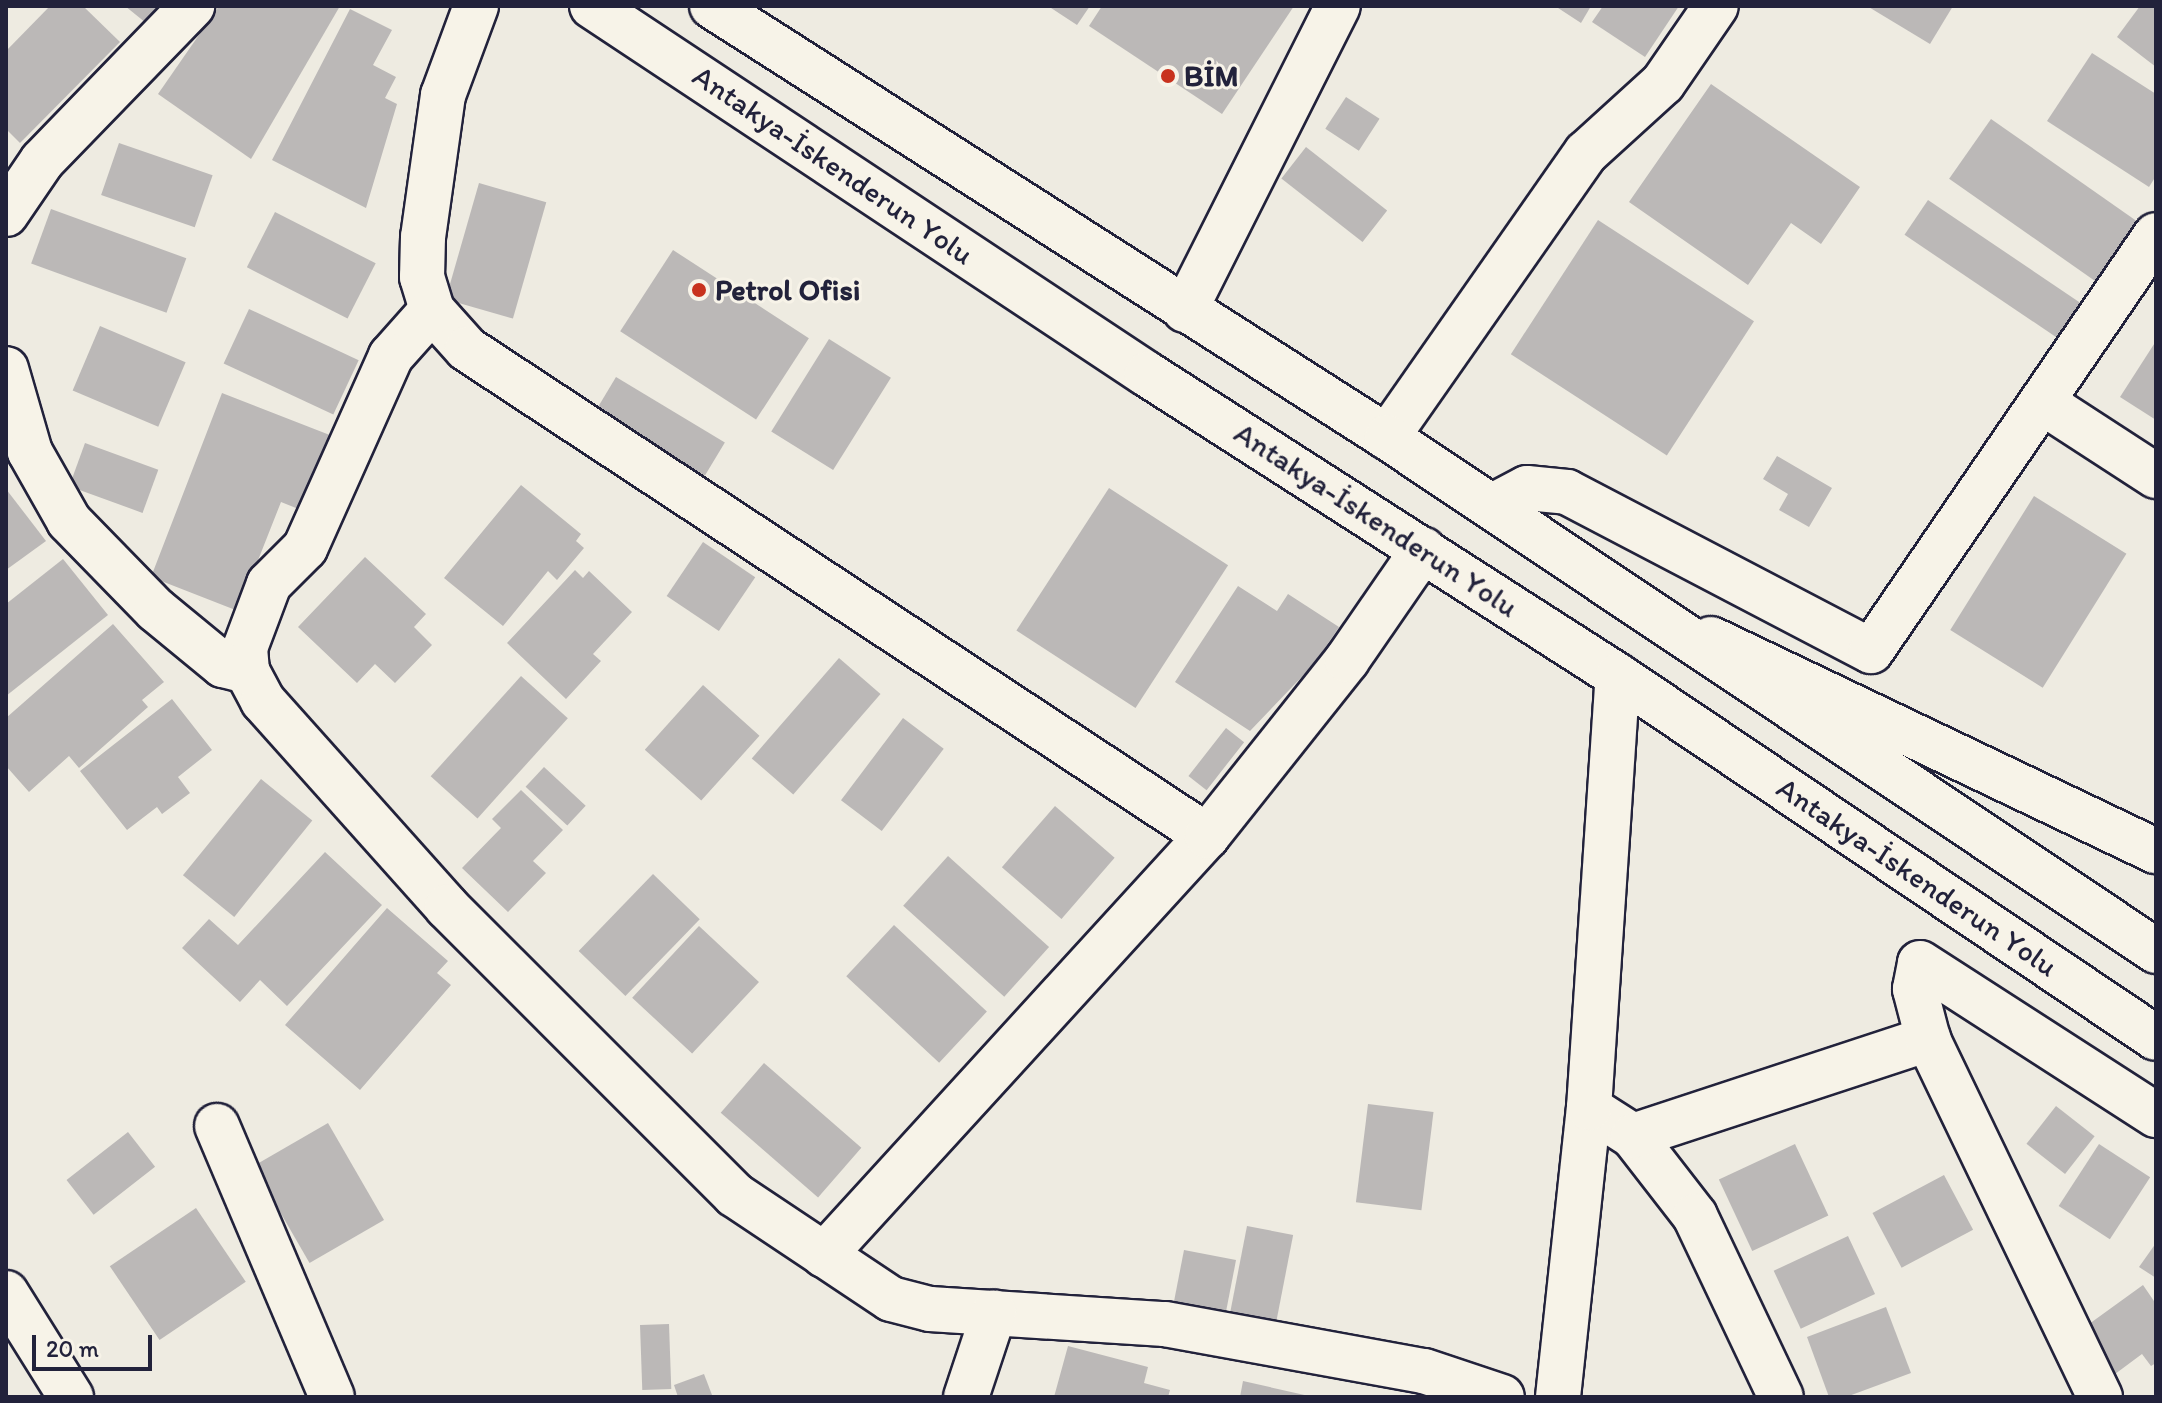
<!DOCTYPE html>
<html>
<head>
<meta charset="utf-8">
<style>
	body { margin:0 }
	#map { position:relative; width:2162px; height:1403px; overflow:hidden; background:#eeebe1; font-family:Itim,sans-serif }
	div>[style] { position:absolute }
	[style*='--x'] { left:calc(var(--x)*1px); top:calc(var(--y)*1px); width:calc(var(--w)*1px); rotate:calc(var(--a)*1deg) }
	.building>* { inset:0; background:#bbb8b7; transform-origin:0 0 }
	.roads { filter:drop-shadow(2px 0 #22223b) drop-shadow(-2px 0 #22223b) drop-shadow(0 2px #22223b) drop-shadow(0 -2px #22223b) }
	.minor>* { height:44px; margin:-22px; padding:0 22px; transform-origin:22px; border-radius:22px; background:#f7f3e8 }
	.highway>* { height:44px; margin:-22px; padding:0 22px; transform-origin:22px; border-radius:22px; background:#f7f3e8 }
	.dots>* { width:22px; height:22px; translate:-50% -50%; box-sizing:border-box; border:4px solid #f7f3e8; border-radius:50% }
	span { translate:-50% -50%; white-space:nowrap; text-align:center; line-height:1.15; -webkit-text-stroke:6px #f7f3e8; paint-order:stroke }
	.poi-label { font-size:30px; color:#22223b; font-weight:700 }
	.left { translate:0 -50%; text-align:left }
	.street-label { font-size:30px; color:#22223b }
	.frame { position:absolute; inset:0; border:8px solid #22223b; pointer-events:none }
	.scale { position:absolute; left:32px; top:1335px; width:120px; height:36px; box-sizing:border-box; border:4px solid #22223b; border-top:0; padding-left:10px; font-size:24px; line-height:28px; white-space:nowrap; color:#22223b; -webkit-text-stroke:6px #f7f3e8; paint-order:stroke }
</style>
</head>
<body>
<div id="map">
	<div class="building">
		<i style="clip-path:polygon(50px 6px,83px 6px,120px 42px,20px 143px,6px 129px,6px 51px)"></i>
		<i style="clip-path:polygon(125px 6px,168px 6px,151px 27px)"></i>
		<i style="clip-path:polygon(219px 6px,340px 6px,251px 159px,158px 94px)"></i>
		<i style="clip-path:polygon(1048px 6px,1090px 6px,1077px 25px)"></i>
		<i style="clip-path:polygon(1102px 6px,1294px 6px,1222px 114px,1089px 26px)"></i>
		<i style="clip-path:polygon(1555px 6px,1591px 6px,1581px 23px)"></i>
		<i style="clip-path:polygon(1603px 6px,1679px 6px,1645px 57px,1592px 22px)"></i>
		<i style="clip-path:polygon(1867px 6px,1953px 6px,1930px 44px)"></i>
		<i style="clip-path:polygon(2140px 6px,2156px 6px,2156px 67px,2117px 37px)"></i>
		<i style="clip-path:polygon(350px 9px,392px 30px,373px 65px,396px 77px,385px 98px,397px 104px,366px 208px,272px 160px)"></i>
		<i style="clip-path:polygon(2092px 53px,2156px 94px,2156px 176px,2149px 187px,2047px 121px)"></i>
		<i style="clip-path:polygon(1711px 84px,1860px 187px,1821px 244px,1791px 223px,1748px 285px,1629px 202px)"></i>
		<i style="left:1346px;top:97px;width:40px;height:38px;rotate:33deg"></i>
		<i style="left:1991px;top:119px;width:179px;height:73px;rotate:35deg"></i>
		<i style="left:119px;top:143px;width:99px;height:55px;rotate:19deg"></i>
		<i style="left:1306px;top:147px;width:103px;height:40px;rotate:38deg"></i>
		<i style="left:479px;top:183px;width:70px;height:121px;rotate:16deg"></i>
		<i style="left:1928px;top:200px;width:184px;height:42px;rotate:34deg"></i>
		<i style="left:51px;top:209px;width:144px;height:58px;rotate:20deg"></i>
		<i style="left:275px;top:212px;width:113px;height:62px;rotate:27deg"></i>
		<i style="left:1598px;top:220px;width:186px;height:160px;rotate:33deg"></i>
		<i style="left:673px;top:250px;width:162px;height:97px;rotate:33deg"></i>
		<i style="left:249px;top:309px;width:121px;height:60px;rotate:25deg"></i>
		<i style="left:100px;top:326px;width:93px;height:70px;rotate:23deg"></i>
		<i style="left:829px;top:339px;width:73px;height:109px;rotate:32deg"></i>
		<i style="clip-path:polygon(2156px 341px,2156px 420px,2120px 397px)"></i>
		<i style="left:616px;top:377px;width:127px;height:39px;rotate:31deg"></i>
		<i style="clip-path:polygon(222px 393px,340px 439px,311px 514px,281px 502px,238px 611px,151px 577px)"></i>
		<i style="left:85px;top:443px;width:78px;height:46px;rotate:20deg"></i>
		<i style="clip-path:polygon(1777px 456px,1832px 488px,1809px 527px,1779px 510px,1788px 494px,1763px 479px)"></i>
		<i style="clip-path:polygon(521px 485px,581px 534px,576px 541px,584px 548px,557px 580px,548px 571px,503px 626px,444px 578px)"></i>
		<i style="left:1109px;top:488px;width:142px;height:170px;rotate:33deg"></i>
		<i style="clip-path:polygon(6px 489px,46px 541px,6px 570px)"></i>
		<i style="left:2034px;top:496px;width:109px;height:158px;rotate:32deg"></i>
		<i style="left:703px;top:542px;width:63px;height:65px;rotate:34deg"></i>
		<i style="clip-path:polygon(365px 557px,426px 614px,414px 627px,432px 645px,395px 683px,375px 664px,357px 683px,298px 627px)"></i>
		<i style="clip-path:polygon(63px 559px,108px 615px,6px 696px,6px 604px)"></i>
		<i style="clip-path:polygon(575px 570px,583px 578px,589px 571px,632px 612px,593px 654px,601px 661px,566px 699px,507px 643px)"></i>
		<i style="clip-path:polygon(1238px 586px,1277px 611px,1288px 594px,1339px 627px,1315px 663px,1250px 731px,1175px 682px)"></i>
		<i style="clip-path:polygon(113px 624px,164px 682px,142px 700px,148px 707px,79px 768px,69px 756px,29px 792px,6px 766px,6px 718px)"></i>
		<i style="left:839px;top:658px;width:55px;height:133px;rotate:41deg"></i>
		<i style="left:521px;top:676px;width:63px;height:135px;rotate:42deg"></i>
		<i style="left:703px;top:685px;width:76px;height:87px;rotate:42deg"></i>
		<i style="clip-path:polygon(172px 699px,212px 750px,178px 777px,190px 793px,162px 814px,157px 807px,127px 830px,80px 771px)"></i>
		<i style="left:903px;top:718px;width:51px;height:103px;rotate:37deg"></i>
		<i style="left:1226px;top:728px;width:23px;height:61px;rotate:38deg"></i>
		<i style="left:544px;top:767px;width:57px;height:27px;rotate:43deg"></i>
		<i style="left:261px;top:779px;width:66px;height:124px;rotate:39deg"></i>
		<i style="clip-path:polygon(521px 790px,563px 830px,533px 861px,546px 873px,508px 912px,462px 868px,501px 828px,492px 819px)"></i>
		<i style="left:1055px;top:806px;width:79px;height:81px;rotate:41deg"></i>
		<i style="clip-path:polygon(325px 852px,382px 905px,287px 1006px,260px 980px,240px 1002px,182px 948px,209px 919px,238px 945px)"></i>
		<i style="left:948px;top:856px;width:136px;height:67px;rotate:42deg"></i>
		<i style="left:653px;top:874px;width:65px;height:107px;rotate:44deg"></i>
		<i style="clip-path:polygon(387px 908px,448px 961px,437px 973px,451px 985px,360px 1090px,285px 1025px)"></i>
		<i style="left:894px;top:925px;width:127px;height:70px;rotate:43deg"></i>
		<i style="left:699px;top:926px;width:82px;height:98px;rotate:43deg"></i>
		<i style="left:764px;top:1063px;width:129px;height:66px;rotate:41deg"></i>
		<i style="left:1368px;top:1104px;width:66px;height:99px;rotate:7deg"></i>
		<i style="left:2056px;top:1106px;width:49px;height:48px;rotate:38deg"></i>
		<i style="left:328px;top:1123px;width:112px;height:86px;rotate:60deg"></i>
		<i style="left:128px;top:1132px;width:44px;height:78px;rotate:52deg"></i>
		<i style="left:1795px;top:1144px;width:79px;height:84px;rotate:65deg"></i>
		<i style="left:2099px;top:1144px;width:61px;height:74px;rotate:33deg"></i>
		<i style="left:1944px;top:1175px;width:62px;height:81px;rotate:62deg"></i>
		<i style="left:196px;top:1208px;width:89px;height:104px;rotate:56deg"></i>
		<i style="left:1247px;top:1226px;width:47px;height:93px;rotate:11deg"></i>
		<i style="left:1848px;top:1236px;width:64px;height:82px;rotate:65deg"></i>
		<i style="clip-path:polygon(2156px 1243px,2156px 1278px,2139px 1267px)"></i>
		<i style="left:1184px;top:1250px;width:53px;height:59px;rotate:11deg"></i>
		<i style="clip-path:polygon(2143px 1285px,2156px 1304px,2156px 1363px,2151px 1366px,2142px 1354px,2111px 1377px,2078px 1332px)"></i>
		<i style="clip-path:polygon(1886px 1307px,1911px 1373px,1846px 1397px,1829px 1397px,1807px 1337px)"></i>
		<i style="left:669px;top:1324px;width:65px;height:29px;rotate:88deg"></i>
		<i style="clip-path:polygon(1068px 1346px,1148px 1367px,1144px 1383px,1170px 1390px,1168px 1397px,1054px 1397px)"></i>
		<i style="clip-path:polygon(704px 1374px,712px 1395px,678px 1397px,674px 1385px)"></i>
		<i style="clip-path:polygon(1243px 1381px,1309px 1396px,1309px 1397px,1240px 1397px)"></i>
	</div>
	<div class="roads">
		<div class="minor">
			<i style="--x:476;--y:6;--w:95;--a:110.3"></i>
			<i style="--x:443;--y:95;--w:143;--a:98"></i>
			<i style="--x:423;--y:237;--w:40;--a:91.4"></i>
			<i style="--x:422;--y:277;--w:34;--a:73"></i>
			<i style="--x:432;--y:310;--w:52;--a:48.1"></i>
			<i style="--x:467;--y:349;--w:886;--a:33.35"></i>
			<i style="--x:6;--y:214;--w:64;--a:-55.8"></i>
			<i style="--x:42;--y:161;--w:216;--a:-45.9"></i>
			<i style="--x:432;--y:310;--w:62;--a:131.7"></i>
			<i style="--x:391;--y:356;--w:210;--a:114.1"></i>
			<i style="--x:305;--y:548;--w:51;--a:135"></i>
			<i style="--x:269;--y:584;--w:68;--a:110.6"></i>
			<i style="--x:245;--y:648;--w:23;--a:85"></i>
			<i style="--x:247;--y:671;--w:34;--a:62"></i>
			<i style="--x:263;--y:701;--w:276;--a:48.2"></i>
			<i style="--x:447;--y:907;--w:407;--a:45"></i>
			<i style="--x:735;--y:1195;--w:187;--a:33.7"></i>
			<i style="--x:891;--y:1299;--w:40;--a:14.4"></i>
			<i style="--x:930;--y:1309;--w:235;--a:3.7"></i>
			<i style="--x:1165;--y:1324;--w:263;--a:10.3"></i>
			<i style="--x:1424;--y:1371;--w:82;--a:18.4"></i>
			<i style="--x:1185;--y:310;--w:340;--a:-63.3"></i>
			<i style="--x:6;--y:369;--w:86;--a:73.9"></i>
			<i style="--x:30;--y:452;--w:79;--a:60.5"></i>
			<i style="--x:69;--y:521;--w:124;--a:45.7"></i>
			<i style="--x:156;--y:610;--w:87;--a:39.4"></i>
			<i style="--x:223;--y:665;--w:25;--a:14"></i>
			<i style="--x:2042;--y:402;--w:136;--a:33"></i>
			<i style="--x:1387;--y:437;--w:347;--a:-55"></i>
			<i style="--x:1586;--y:153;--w:104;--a:-42.3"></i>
			<i style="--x:1663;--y:83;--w:93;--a:-55.5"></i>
			<i style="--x:1493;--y:506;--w:38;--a:-28"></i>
			<i style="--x:1527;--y:488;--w:40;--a:5.7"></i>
			<i style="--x:1567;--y:492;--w:343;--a:27.6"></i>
			<i style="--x:1871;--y:651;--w:504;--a:-55.59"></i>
			<i style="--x:1711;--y:639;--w:493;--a:25.5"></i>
			<i style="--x:1589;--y:1108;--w:52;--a:32.5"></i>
			<i style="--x:1633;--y:1136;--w:101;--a:52.2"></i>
			<i style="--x:1695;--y:1216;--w:200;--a:64.6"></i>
			<i style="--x:217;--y:1126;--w:294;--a:67"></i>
			<i style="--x:1633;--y:1136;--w:311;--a:-18.2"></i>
			<i style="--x:824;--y:1255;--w:568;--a:-47.57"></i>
			<i style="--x:1207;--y:836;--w:225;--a:-51.5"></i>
			<i style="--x:1347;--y:660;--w:134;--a:-55.4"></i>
			<i style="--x:6;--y:1293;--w:123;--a:58"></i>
			<i style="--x:966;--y:1397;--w:89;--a:-71.6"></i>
			<i style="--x:1558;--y:1397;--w:291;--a:-83.9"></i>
			<i style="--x:1589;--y:1108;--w:433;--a:-86.2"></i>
			<i style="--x:2100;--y:1397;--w:397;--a:-115.7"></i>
			<i style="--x:1928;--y:1039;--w:52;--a:-104.6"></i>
			<i style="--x:1915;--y:989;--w:26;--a:-79"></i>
			<i style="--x:1920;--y:963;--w:281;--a:32.8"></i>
		</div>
		<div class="highway">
			<i style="--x:592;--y:6;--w:666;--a:33.55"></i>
			<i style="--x:1147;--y:374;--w:560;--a:32.67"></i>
			<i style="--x:1618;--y:676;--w:648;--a:33.94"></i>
			<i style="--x:712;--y:6;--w:801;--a:32.56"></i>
			<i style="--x:1387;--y:437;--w:925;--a:33.76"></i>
		</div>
	</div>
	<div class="dots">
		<i style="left:1168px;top:76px;background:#c8321e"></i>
		<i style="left:699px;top:290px;background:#c8321e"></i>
	</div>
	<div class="poi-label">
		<span class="left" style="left:1184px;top:76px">BİM</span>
		<span class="left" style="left:715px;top:290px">Petrol Ofisi</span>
	</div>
	<div class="street-label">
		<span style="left:833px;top:165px;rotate:34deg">Antakya-İskenderun Yolu</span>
		<span style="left:1376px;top:520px;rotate:33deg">Antakya-İskenderun Yolu</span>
		<span style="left:1917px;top:877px;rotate:34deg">Antakya-İskenderun Yolu</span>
	</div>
	<div class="frame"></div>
	<div class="scale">20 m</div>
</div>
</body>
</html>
